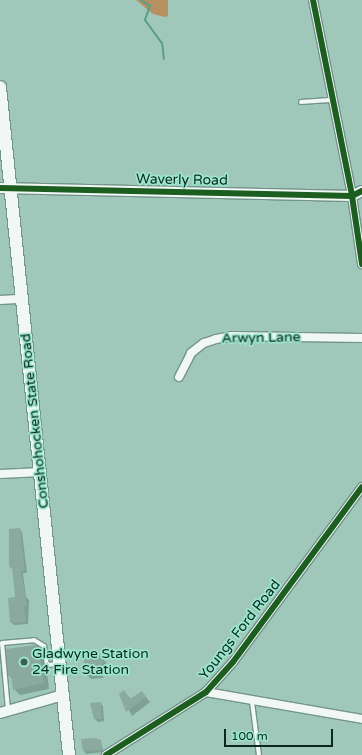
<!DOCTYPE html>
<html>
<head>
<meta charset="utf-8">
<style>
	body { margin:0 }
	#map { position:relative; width:362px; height:755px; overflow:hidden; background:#9fc8ba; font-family:"Varela Round",sans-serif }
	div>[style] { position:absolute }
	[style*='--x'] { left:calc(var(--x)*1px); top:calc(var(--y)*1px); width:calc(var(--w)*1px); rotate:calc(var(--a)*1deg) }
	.forest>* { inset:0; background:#b6905e }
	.shadow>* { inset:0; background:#0003 }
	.stream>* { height:2px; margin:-1px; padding:0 1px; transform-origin:1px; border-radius:1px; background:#589f8a }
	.building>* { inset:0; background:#8aaaa0 }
	.roads { filter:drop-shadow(1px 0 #73948a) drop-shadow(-1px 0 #73948a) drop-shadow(0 1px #73948a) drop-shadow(0 -1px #73948a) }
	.service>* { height:4px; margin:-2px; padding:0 2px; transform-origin:2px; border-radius:2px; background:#f1f7f5 }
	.minor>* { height:8px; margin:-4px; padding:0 4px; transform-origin:4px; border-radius:4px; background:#f1f7f5 }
	.tertiary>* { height:10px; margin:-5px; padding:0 5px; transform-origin:5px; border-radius:5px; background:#f1f7f5 }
	.secondary>* { height:12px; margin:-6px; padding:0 6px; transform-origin:6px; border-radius:6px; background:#f1f7f5 }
	.cycleway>* { height:6px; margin:-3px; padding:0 3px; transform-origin:3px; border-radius:3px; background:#1b5e20 }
	.dots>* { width:11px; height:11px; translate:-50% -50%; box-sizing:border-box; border:2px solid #9be6cd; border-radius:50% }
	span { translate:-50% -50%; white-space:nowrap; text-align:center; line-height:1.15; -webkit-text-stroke:3.5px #9be6cd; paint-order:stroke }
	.street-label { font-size:14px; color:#092920 }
	.poi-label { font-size:14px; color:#092920 }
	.left { translate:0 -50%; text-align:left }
	.scale { position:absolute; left:224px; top:729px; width:109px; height:18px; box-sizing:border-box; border:2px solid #092920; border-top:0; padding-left:5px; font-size:12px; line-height:14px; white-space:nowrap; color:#092920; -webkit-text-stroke:3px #9be6cd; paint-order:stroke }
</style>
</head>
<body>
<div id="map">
	<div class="forest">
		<i style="clip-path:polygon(136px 0,168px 0,168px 16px,165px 17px,153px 14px)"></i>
	</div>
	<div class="shadow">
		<i style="clip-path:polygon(19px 529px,22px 532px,27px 573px,23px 573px,26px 597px,29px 600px,28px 624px,14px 625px,11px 622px,16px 598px,14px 570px,10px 567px)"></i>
		<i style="clip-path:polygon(38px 648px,45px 654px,49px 689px,20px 695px,14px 689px,13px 679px,9px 676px)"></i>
		<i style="clip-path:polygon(95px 651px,106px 662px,107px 671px,102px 671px,103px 678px,91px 679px,86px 674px)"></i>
		<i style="clip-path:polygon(124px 692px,131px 699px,142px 692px,150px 702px,132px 716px,120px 694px)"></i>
		<i style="clip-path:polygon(100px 703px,103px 706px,104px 721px,98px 722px,95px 719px)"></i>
		<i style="clip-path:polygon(100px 741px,104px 752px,86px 754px,84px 751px)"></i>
	</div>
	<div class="stream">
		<i style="--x:141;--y:0;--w:11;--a:34"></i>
		<i style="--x:150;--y:6;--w:15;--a:110"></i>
		<i style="--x:145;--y:20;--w:29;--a:54"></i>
		<i style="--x:162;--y:43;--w:16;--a:83"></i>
	</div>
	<div class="building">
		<i style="clip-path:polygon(20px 528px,25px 570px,21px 571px,27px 605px,24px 607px,26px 622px,10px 623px,8px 598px,15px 597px,12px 567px,9px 567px,9px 529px)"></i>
		<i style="clip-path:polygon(35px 645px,39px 647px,44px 683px,13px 690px,11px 676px,8px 676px,6px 649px)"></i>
		<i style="clip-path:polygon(95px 650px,96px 657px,102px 656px,103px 667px,98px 667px,99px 674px,85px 675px,83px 651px)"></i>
		<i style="clip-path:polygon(124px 690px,130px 699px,142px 691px,146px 697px,126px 712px,119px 694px)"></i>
		<i style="clip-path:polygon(101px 702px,102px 719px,94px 719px,90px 703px)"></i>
		<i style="clip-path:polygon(95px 738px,101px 740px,102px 750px,83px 751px,81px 739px)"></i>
	</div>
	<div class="roads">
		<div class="service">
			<i style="--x:301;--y:102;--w:32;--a:-4"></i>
			<i style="--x:252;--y:702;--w:53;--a:82.5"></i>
			<i style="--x:8;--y:710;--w:67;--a:-95.1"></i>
			<i style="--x:2;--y:643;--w:32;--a:-5"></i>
			<i style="--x:34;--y:640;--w:12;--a:31"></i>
			<i style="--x:44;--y:646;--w:19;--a:81"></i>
			<i style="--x:47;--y:665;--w:11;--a:-5"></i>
		</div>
		<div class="minor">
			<i style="--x:313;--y:0;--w:200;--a:78.7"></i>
			<i style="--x:352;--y:196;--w:69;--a:81.6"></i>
			<i style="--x:0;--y:300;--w:22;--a:-3"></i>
			<i style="--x:179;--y:377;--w:27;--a:-63"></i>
			<i style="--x:191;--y:353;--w:16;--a:-38"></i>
			<i style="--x:204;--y:343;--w:13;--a:-18"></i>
			<i style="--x:216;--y:339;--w:15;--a:-11"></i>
			<i style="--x:231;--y:336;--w:131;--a:0.9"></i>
			<i style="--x:0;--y:474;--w:41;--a:-2.8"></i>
			<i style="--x:206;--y:692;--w:158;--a:9.8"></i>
			<i style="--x:106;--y:755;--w:118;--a:-32.2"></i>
			<i style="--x:206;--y:692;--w:40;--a:-48"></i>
			<i style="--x:233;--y:662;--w:217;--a:-53.6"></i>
		</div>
		<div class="tertiary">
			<i style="--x:0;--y:188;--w:352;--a:1.3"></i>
			<i style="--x:352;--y:196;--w:11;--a:-27"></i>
			<i style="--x:0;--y:713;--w:66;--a:-15.9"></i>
		</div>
		<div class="secondary">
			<i style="--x:0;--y:87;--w:672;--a:84.1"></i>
		</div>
	</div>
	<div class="cycleway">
		<i style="--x:313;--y:0;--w:200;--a:78.7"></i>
		<i style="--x:352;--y:196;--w:69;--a:81.6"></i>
		<i style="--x:0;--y:188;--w:352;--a:1.3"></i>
		<i style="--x:352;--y:196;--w:11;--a:-27"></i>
		<i style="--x:106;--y:755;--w:118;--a:-32.2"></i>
		<i style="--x:206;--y:692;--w:40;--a:-48"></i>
		<i style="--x:233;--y:662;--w:217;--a:-53.6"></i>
	</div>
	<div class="dots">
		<i style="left:24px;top:662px;background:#3e6156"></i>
	</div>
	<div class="street-label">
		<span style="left:182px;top:180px;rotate:1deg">Waverly Road</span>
		<span style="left:261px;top:338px;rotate:-1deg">Arwyn Lane</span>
		<span style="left:35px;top:421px;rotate:-96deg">Conshohocken State Road</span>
		<span style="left:240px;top:630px;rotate:-52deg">Youngs Ford Road</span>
	</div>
	<div class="poi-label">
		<span class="left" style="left:32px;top:662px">Gladwyne Station<br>24 Fire Station</span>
	</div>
	<div class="scale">100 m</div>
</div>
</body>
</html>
